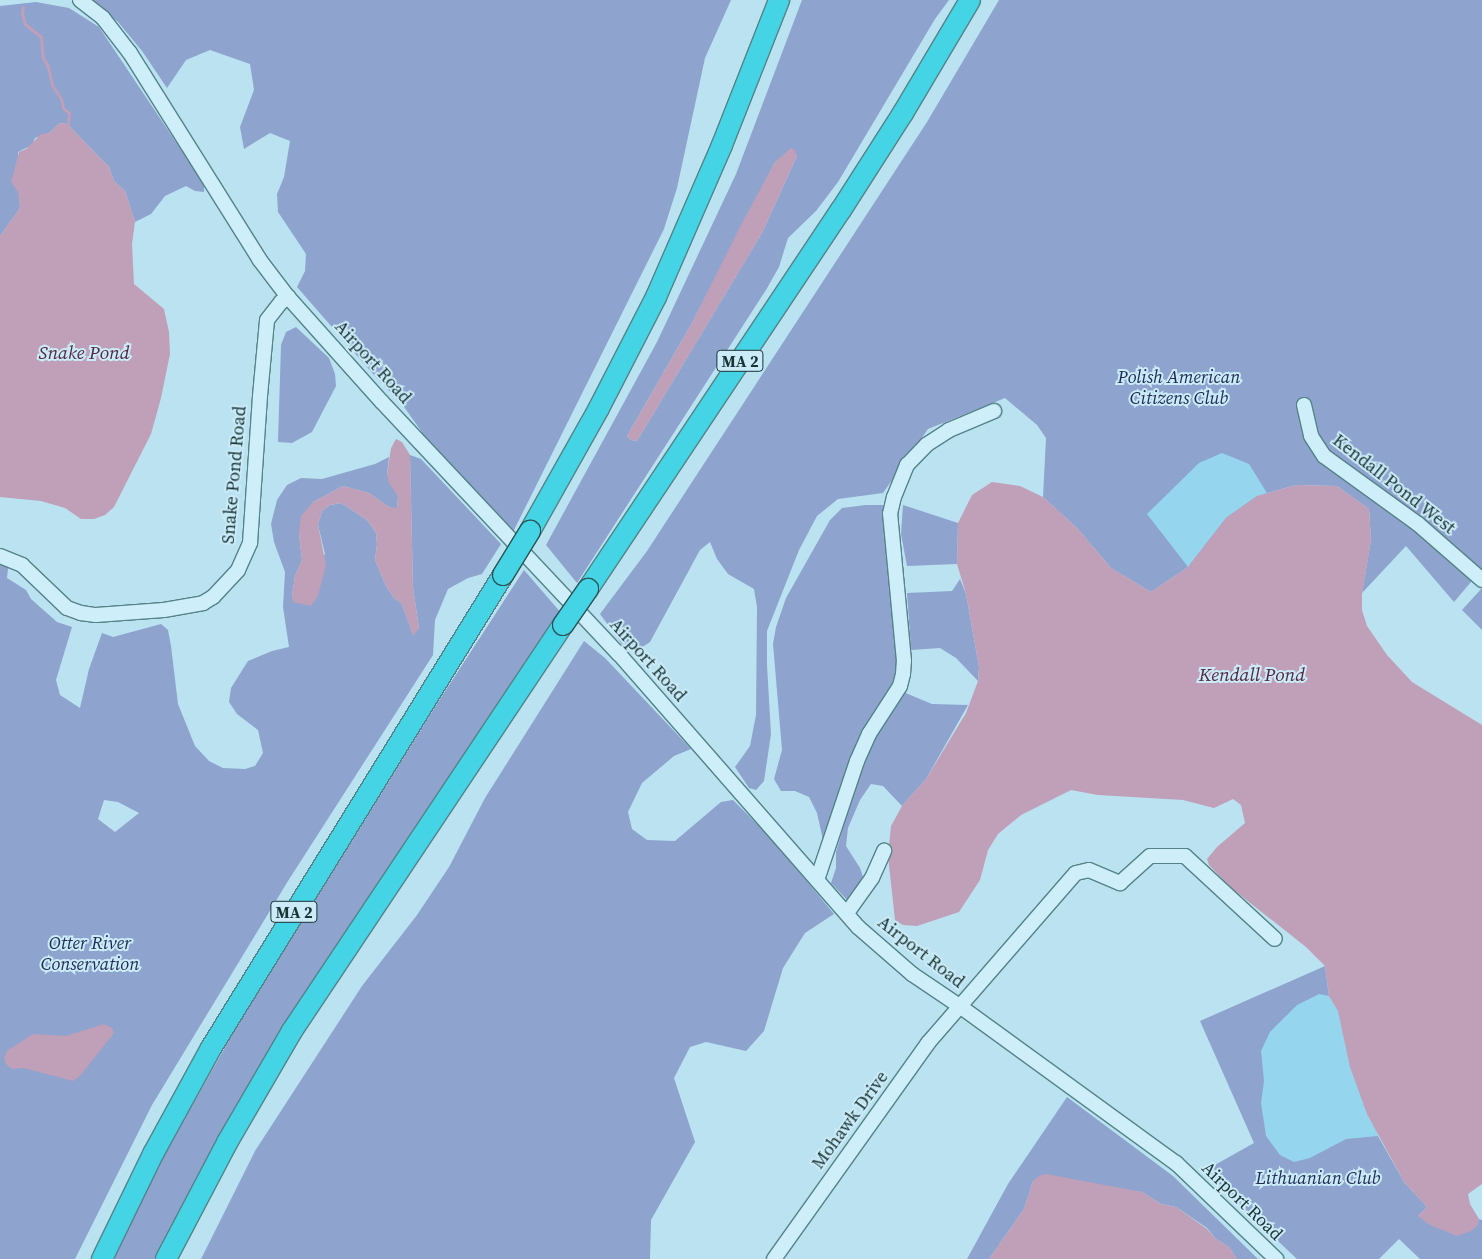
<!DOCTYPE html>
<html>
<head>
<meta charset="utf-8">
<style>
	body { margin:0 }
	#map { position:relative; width:1482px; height:1259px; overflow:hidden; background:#bae2f0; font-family:"Source Serif 4",serif }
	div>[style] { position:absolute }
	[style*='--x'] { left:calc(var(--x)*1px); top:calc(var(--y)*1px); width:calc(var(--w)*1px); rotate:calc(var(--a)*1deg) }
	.green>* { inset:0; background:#8ea3ce }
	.sand>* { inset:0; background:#95d5ee }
	.water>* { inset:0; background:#c09fb8 }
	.stream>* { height:3px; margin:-1.5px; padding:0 1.5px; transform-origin:1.5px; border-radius:1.5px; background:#c09fb8 }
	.roads { filter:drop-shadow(1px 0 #548387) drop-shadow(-1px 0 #548387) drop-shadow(0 1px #548387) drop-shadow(0 -1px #548387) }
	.minor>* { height:14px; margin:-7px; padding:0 7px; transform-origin:7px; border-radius:7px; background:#ceeffa }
	.highway>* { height:20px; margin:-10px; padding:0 10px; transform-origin:10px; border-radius:10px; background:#44d4e6 }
	.bridges { filter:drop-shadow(1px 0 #295354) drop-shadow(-1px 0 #295354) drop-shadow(0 1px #295354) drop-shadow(0 -1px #295354) }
	.highway-bridge>* { height:20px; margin:-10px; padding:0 10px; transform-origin:10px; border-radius:10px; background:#44d4e6 }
	span { translate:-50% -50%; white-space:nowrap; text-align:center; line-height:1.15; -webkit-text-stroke:4px #caebf7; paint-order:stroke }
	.shield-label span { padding:1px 4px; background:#caebf7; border:1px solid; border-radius:4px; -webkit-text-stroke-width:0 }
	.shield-label { font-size:16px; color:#1a3435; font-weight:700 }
	.street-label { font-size:18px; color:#1a3435 }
	.park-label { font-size:18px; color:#1f2953; font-style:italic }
	.water-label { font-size:19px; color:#562840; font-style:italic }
</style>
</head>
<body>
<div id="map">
	<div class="green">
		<i style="clip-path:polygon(91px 0,731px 0,705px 58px,677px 188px,664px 229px,513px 532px,431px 445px,402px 404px,373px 374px,297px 287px,305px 271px,306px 254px,278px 212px,277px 194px,284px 177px,290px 141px,270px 133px,244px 149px,240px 127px,254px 90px,250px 64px,210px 50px,186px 60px,167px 88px,142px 51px,118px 22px)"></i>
		<i style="clip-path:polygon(evenodd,802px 0,949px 0,935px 19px,838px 182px,816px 211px,788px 238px,779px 267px,766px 290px,577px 583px,546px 545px,657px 342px,736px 174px,802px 0,797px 156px,762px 233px,637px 441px,631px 440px,627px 436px,692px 323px,775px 162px,797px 156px)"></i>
		<i style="clip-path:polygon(999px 0,1482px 0,1482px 569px,1454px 602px,1406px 546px,1362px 593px,1371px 540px,1369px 509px,1337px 486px,1296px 485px,1257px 496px,1188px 567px,1151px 592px,1111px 568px,1078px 529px,1043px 497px,1046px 438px,1037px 425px,1005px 398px,928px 429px,883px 493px,838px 499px,817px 516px,799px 550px,767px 631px,767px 665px,771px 734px,764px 781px,756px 790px,749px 788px,735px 767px,750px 746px,756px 715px,757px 607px,754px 589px,728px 574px,717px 559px,710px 542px,700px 550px,650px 642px,635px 652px,622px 644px,600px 614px,647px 551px,927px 122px)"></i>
		<i style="clip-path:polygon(36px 2px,69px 8px,99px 27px,204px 184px,204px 192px,195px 191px,186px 186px,165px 196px,151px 214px,135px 222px,125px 191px,114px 181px,109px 167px,67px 124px,60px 123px,49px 133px,35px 138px,32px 145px,18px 152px,20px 208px,0 236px,0 6px)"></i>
		<i style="clip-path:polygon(296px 327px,329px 358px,335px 374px,336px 386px,312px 432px,292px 443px,278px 442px,281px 345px,286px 332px)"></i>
		<i style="clip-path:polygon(evenodd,410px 455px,421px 459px,501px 544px,482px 574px,468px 578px,448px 589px,435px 620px,433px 655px,288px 881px,152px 1105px,75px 1259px,0 1259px,0 561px,9px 560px,7px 578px,26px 590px,31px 599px,57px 622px,72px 627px,56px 680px,60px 695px,80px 708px,89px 669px,102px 633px,113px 637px,161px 624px,168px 630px,171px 646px,178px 704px,195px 746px,209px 761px,223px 768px,245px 769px,255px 766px,263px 753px,258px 730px,237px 714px,229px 702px,231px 688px,248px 661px,272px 651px,289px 647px,283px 607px,285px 572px,274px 542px,271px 524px,277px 500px,287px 485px,301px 478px,322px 479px,375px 464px,389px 457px,387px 474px,398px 496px,397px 509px,389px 507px,369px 493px,343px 486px,313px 502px,299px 534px,302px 560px,295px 576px,292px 596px,294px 602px,325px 554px,318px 525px,322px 511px,330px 505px,341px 503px,367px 520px,376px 533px,377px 544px,375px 560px,386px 586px,394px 598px,402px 604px,413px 635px,419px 628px,413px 588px,410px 455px,104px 800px,118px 802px,139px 813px,115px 832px,98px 819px,104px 800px)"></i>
		<i style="clip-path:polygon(866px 505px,883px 505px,885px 512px,898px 653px,897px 671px,892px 685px,867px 728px,823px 840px,817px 813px,809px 797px,795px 791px,781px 791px,774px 779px,782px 750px,773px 644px,776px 627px,786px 598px,830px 520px,842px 508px)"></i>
		<i style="clip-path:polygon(903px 505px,958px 523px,957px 564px,907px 566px,901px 534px)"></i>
		<i style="clip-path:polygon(524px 570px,562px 614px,158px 1259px,114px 1259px,159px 1165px,233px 1033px,440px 699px)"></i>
		<i style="clip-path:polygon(960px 579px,966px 594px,979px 667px,978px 681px,956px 658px,940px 648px,911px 650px,907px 593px,952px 591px)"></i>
		<i style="clip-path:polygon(1482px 588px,1482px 630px,1462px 610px)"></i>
		<i style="clip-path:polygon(584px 641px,605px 658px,691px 749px,674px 756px,642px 783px,628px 812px,632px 829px,647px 840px,675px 841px,721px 802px,733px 800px,772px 839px,834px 914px,805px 933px,783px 968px,764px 1031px,746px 1051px,706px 1042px,690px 1047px,674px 1078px,695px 1142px,651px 1220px,650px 1259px,201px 1259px,255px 1151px,362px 986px,417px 915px,449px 867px,485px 798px)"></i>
		<i style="clip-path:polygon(903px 692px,932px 704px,968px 705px,926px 779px,902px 806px,883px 786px,871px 784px,860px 800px,848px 828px,846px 846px,860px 868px,864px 880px,849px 902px,831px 883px,836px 868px,836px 852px,862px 763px,890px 710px)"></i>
		<i style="clip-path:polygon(1325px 966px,1329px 996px,1338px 1011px,1350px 1067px,1378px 1136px,1404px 1182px,1427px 1207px,1418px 1216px,1477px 1226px,1479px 1219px,1482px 1220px,1482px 1259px,1420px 1259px,1399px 1239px,1379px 1259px,1297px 1259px,1204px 1171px,1254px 1143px,1200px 1021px)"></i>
		<i style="clip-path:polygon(1067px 1097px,1173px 1176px,1258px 1259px,1237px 1259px,1229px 1247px,1216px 1239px,1207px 1228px,1176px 1207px,1161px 1204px,1142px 1192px,1033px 1181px,1024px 1209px,989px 1259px,967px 1259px,1008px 1184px)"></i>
	</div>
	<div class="sand">
		<i style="clip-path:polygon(1222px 453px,1249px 464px,1267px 493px,1257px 496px,1226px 518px,1188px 567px,1147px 514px,1199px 463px)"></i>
		<i style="clip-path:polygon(1319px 994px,1329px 996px,1338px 1011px,1350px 1067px,1378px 1136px,1346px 1139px,1310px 1158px,1294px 1162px,1280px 1155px,1266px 1136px,1261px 1103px,1264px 1081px,1261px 1051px,1270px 1032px,1297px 1005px)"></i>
	</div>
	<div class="water">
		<i style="clip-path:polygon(60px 123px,67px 124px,109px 167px,114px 181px,125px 191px,135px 222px,132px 244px,134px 284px,164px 309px,169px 332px,170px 354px,161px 398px,151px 434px,114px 507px,105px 515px,94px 519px,81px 519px,65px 508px,41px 501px,0 497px,0 236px,20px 208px,18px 192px,11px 182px,19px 152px,26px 149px,41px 134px,49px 133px)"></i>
		<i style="clip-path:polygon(791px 148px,795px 150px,797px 156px,762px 233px,637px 441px,631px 440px,627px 436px,692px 323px,742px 223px,775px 162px)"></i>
		<i style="clip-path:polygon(396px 439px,402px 442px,410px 455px,413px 588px,419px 628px,413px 636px,402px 604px,394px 598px,386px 586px,375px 560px,377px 544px,376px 533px,367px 520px,341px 503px,330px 505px,322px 511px,318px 525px,326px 565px,318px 596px,311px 606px,293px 602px,292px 596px,295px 576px,302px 560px,299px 534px,301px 516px,313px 502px,343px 486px,369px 493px,389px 507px,397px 508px,398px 496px,389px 483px,387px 474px,391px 448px)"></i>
		<i style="clip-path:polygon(992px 482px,1020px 486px,1043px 497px,1078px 529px,1111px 568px,1151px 592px,1188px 567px,1226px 518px,1257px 496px,1296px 485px,1337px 486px,1369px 509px,1371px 540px,1362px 594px,1362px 610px,1367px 626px,1387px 655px,1412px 682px,1482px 725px,1482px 1184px,1468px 1194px,1470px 1204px,1479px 1219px,1477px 1226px,1471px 1231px,1457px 1236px,1430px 1225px,1418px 1216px,1427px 1207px,1404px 1182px,1367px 1114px,1350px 1067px,1338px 1011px,1329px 996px,1325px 966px,1306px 947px,1230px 887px,1209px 865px,1207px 859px,1217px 847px,1245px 823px,1241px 805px,1233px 799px,1214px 808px,1183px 800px,1098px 795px,1071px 790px,1021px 815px,998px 834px,988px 850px,980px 880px,959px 912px,917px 926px,903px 925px,895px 920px,888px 856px,891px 826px,902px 806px,926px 779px,966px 713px,978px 681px,979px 667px,966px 594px,957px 564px,958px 523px,972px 495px)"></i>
		<i style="clip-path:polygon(104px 1024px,112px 1028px,114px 1033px,80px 1076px,73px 1081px,24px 1068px,12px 1069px,6px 1064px,4px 1058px,7px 1051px,33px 1034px,66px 1036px)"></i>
		<i style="clip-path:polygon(1046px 1174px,1142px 1192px,1161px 1204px,1176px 1207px,1207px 1229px,1216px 1239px,1229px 1247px,1237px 1259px,989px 1259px,1024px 1209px,1033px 1181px,1039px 1176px)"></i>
	</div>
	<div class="stream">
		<i style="--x:23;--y:7;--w:7;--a:98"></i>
		<i style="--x:22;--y:14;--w:10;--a:73"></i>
		<i style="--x:25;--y:24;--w:21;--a:39"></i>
		<i style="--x:41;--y:37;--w:21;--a:85"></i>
		<i style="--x:43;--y:58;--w:10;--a:61"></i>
		<i style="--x:48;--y:67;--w:18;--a:77"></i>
		<i style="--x:52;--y:85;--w:17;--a:57"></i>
		<i style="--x:61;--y:99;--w:9;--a:77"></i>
		<i style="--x:63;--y:108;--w:8;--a:40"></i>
		<i style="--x:69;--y:113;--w:13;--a:94"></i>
	</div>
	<div class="roads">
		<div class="minor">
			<i style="--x:80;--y:0;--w:29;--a:38"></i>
			<i style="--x:103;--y:18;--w:44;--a:52.4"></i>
			<i style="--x:130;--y:53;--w:243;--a:57.9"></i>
			<i style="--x:259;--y:259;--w:48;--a:52.7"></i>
			<i style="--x:288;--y:297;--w:141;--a:48.2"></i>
			<i style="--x:382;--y:402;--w:346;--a:46.8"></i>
			<i style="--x:619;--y:654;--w:363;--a:48.8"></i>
			<i style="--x:858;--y:927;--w:72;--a:41"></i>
			<i style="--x:912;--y:974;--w:59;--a:34"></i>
			<i style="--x:961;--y:1007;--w:266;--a:36"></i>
			<i style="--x:1176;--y:1163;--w:139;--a:43.8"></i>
			<i style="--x:1304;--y:405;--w:32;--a:77"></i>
			<i style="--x:1311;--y:436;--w:24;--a:57"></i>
			<i style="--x:1324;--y:456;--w:116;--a:35.9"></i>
			<i style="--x:1418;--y:524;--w:85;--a:41.2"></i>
			<i style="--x:0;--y:556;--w:24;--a:22"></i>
			<i style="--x:22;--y:565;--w:62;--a:43.7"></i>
			<i style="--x:67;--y:608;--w:15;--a:20"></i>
			<i style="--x:81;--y:613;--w:15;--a:8"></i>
			<i style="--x:96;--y:615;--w:68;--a:-4.2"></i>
			<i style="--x:164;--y:610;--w:40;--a:-10"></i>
			<i style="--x:203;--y:603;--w:12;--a:-31"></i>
			<i style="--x:213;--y:597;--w:37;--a:-47"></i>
			<i style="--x:238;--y:570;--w:30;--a:-66"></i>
			<i style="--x:250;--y:543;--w:147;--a:-86.1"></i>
			<i style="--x:260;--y:396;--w:76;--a:-84.7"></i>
			<i style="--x:267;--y:320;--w:23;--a:-52"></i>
			<i style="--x:281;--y:302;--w:9;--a:-36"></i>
			<i style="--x:817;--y:880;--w:126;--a:-71.4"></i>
			<i style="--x:857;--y:761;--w:30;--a:-66"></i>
			<i style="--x:869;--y:734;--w:57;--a:-57.1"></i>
			<i style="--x:900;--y:686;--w:12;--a:-76"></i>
			<i style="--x:903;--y:674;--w:13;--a:-86"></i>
			<i style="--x:904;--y:661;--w:148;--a:-95.4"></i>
			<i style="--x:890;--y:514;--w:17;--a:-77"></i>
			<i style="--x:894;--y:497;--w:35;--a:-68"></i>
			<i style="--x:907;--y:465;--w:28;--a:-46"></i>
			<i style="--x:926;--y:445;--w:27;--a:-33"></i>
			<i style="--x:949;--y:430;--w:49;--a:-22.9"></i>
			<i style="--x:847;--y:913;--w:43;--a:-54.5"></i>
			<i style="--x:872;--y:878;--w:30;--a:-66"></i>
			<i style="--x:774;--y:1259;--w:265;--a:-54.5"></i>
			<i style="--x:928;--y:1043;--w:225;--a:-49"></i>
			<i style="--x:1076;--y:873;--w:13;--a:-13"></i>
			<i style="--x:1089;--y:870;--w:34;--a:23"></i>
			<i style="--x:1120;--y:883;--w:40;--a:-42"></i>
			<i style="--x:1150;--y:856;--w:35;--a:0"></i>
			<i style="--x:1185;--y:856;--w:122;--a:42.7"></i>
		</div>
		<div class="highway">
			<i style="--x:530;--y:531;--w:141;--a:-60.7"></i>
			<i style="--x:599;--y:408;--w:125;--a:-62.8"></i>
			<i style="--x:656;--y:297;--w:166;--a:-66.5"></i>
			<i style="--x:722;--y:145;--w:156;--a:-68.5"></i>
			<i style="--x:588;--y:589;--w:456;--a:-56.3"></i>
			<i style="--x:841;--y:210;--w:115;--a:-57.4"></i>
			<i style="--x:903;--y:113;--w:131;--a:-59.3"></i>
			<i style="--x:102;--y:1259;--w:117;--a:-64.1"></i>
			<i style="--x:153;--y:1154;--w:121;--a:-61.3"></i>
			<i style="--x:211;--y:1048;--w:556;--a:-58.31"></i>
			<i style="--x:166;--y:1259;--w:133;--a:-62.3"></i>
			<i style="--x:228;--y:1141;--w:127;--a:-59.8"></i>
			<i style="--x:292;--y:1031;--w:488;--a:-56.3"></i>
		</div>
	</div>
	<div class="bridges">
		<div class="highway-bridge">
			<i style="--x:503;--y:575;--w:52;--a:-58.5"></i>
			<i style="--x:563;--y:625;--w:44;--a:-55.2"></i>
		</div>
	</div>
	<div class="shield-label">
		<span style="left:740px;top:361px">MA 2</span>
		<span style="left:294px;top:912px">MA 2</span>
	</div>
	<div class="street-label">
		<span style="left:373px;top:362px;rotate:48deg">Airport Road</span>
		<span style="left:234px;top:475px;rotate:-85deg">Snake Pond Road</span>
		<span style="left:1394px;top:484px;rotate:38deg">Kendall Pond West</span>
		<span style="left:648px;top:660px;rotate:48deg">Airport Road</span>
		<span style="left:921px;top:952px;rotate:38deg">Airport Road</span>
		<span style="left:850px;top:1120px;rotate:-54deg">Mohawk Drive</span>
		<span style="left:1242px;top:1201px;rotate:44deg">Airport Road</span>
	</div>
	<div class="park-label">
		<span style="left:1179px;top:388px">Polish American<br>Citizens Club</span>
		<span style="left:90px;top:954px">Otter River<br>Conservation</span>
		<span style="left:1318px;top:1178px">Lithuanian Club</span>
	</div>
	<div class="water-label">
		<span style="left:84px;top:353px">Snake Pond</span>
		<span style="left:1252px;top:675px">Kendall Pond</span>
	</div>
</div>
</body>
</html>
